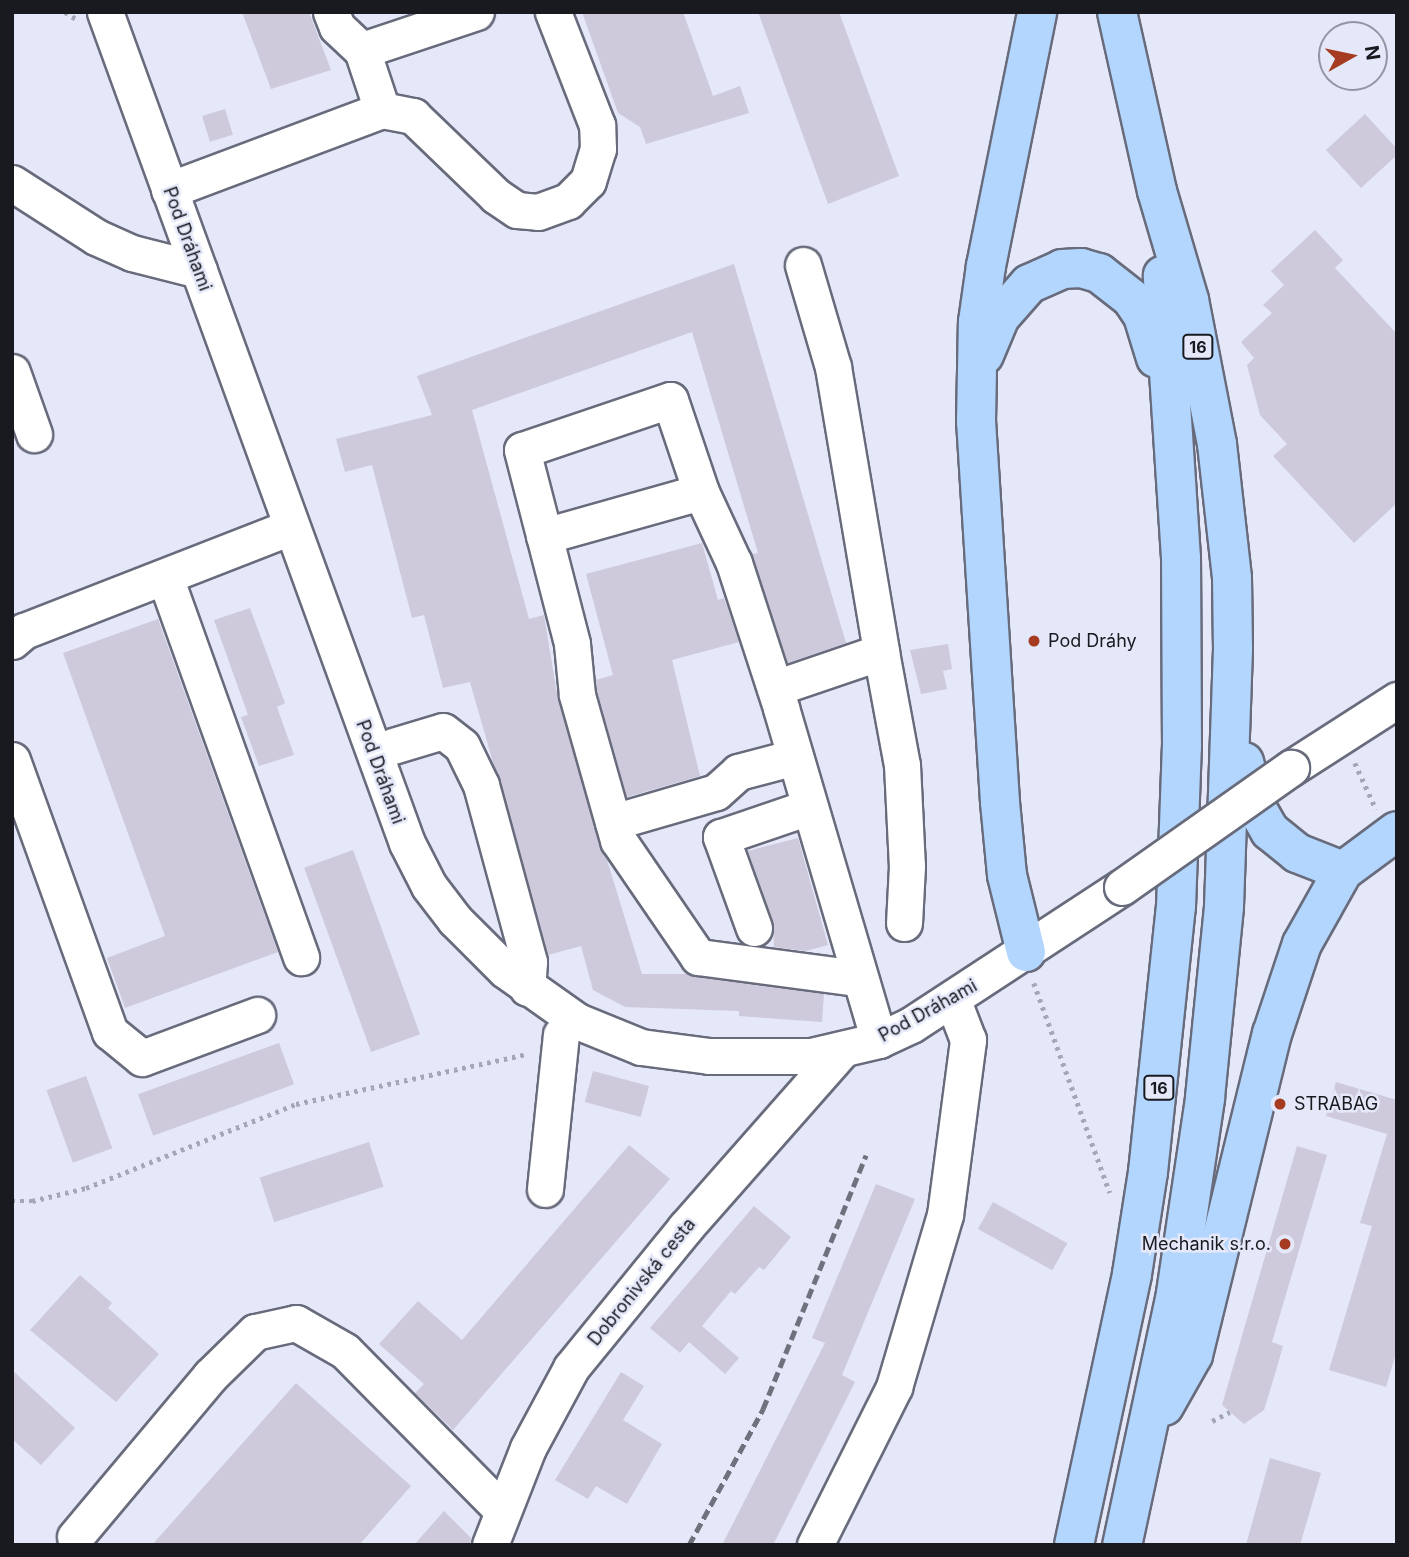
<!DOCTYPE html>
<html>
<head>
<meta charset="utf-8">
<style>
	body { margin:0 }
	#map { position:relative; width:1409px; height:1557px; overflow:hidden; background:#e4e8f9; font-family:Inter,sans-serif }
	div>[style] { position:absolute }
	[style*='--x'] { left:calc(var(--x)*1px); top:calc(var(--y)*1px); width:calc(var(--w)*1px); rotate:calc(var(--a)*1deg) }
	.building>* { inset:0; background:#cec9db; transform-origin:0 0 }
	.path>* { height:4.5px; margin-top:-2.25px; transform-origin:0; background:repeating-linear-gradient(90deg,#a4a7b4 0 3.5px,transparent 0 8.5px) }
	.roads { filter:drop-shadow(2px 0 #686b7b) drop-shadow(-2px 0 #686b7b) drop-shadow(0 2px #686b7b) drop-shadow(0 -2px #686b7b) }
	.minor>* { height:35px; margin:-17.5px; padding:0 17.5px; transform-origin:17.5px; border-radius:17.5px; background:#fff }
	.major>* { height:38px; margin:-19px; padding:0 19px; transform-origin:19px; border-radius:19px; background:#b2d6fd }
	.rail>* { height:5px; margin-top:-2.5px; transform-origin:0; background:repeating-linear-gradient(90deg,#6f727c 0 10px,transparent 0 15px) }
	.bridges { filter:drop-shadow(2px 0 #686b7b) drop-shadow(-2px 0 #686b7b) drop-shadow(0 2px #686b7b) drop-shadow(0 -2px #686b7b) }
	.minor-bridge>* { height:35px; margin:-17.5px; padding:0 17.5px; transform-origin:17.5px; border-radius:17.5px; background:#fff }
	.dots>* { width:19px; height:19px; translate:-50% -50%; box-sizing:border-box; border:4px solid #e4e8f9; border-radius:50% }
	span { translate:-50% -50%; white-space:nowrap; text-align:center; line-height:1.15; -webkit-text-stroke:5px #e4e8f9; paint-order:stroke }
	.shield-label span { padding:2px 5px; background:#e4e8f9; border:2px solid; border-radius:5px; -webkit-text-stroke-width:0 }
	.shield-label { font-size:16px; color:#191a20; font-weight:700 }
	.street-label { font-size:18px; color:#191a20 }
	.poi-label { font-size:18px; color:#191a20 }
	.left { translate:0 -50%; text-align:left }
	.right { translate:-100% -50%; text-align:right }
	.frame { position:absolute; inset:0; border:14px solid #191a20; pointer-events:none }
	.north { position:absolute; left:1318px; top:21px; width:70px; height:70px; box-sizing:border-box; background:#e4e8f9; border:2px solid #9396a2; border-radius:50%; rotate:81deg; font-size:19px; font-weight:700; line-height:28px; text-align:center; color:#191a20 }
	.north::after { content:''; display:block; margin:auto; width:24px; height:32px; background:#a53c21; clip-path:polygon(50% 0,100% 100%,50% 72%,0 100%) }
</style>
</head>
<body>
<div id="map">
	<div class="building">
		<i style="clip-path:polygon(242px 12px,309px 12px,331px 70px,271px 89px)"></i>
		<i style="clip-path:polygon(582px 12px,683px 12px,713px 96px,740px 86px,749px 113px,646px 144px,640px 127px,618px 113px)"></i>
		<i style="clip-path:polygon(758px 12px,839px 12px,899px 176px,828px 204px)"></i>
		<i style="left:225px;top:109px;width:27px;height:24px;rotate:73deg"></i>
		<i style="clip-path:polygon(1365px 114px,1397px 149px,1397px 155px,1361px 188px,1326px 150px)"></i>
		<i style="clip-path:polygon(1315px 230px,1343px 260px,1335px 268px,1397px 334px,1397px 503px,1354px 543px,1273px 456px,1287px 444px,1260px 415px,1247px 365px,1254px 358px,1241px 342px,1272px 313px,1263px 305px,1284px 285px,1271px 271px)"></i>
		<i style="clip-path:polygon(734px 264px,846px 643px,787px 663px,752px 554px,758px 553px,692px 332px,472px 410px,529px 619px,544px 615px,558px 700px,642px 974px,688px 974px,824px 994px,822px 1022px,739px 1016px,739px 1011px,625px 1007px,593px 990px,581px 946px,548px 955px,470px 682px,443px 688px,424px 615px,412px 618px,372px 465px,345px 472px,336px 439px,432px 415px,417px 376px)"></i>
		<i style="clip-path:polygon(702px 543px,718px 600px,724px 598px,739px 642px,672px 660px,700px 776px,627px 797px,597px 691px,596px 680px,613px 675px,586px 574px)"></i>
		<i style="clip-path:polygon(250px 608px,285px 703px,277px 707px,294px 755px,259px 766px,241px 717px,248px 715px,214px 620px)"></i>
		<i style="clip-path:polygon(158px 619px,278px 952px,125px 1008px,107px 958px,165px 936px,63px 653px)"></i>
		<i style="clip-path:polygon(948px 644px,952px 669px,943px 671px,947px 689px,921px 694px,910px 650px)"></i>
		<i style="clip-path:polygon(798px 838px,828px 945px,806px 951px,774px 947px,773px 921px,748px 851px)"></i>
		<i style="left:353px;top:850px;width:196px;height:52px;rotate:70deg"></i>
		<i style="left:279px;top:1043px;width:44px;height:150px;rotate:70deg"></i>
		<i style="left:593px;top:1071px;width:58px;height:32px;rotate:15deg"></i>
		<i style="left:86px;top:1076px;width:77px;height:42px;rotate:70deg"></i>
		<i style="clip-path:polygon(1336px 1082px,1397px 1100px,1397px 1350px,1386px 1387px,1329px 1370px,1372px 1226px,1360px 1223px,1387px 1134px,1326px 1116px)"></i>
		<i style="left:369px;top:1142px;width:47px;height:115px;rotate:72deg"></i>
		<i style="clip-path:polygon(629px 1145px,670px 1179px,453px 1430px,415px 1393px,424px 1384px,379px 1344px,418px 1301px,462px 1340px)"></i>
		<i style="clip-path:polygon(1297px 1146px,1327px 1155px,1272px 1342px,1283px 1346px,1275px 1374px,1264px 1410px,1244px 1424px,1222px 1405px)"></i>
		<i style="clip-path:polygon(876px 1184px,915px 1199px,842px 1375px,855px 1382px,773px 1545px,722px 1545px,825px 1343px,812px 1338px)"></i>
		<i style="left:993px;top:1202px;width:85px;height:31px;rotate:29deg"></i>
		<i style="clip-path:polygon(754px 1206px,791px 1237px,764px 1270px,759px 1267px,735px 1294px,731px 1291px,702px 1326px,739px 1358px,725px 1374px,689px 1342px,680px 1353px,650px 1328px)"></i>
		<i style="clip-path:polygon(80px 1275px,112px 1303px,108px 1308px,159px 1354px,116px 1402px,30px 1330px)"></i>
		<i style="clip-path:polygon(12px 1370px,75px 1428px,41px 1465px,12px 1439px)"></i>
		<i style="clip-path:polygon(621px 1372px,644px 1386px,623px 1420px,662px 1444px,627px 1504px,596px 1486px,588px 1499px,555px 1480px)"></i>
		<i style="clip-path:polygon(296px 1383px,411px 1486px,359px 1545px,152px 1545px)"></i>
		<i style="clip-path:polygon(1270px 1458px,1321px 1473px,1300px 1545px,1246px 1545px)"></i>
		<i style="clip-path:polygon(444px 1511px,471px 1538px,470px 1545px,414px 1545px)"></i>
	</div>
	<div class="path">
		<i style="--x:65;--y:12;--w:13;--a:32"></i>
		<i style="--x:1355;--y:763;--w:51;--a:65.5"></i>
		<i style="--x:1034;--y:983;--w:223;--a:70.1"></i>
		<i style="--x:12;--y:1201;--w:20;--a:0"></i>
		<i style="--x:32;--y:1201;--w:56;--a:-13.5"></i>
		<i style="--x:86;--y:1188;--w:226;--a:-21.8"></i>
		<i style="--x:296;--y:1104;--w:237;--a:-12.2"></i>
		<i style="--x:1212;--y:1421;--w:20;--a:-27"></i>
	</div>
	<div class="roads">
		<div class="minor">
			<i style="--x:105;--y:12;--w:884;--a:70.03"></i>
			<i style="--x:407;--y:843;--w:48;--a:62.9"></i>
			<i style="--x:429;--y:886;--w:43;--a:52.6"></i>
			<i style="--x:455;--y:920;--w:71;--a:45"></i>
			<i style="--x:505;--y:970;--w:88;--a:35.3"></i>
			<i style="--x:577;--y:1021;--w:69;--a:22.1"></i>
			<i style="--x:641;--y:1047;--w:69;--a:7.5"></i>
			<i style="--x:709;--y:1056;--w:102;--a:0"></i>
			<i style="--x:811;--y:1056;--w:70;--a:-13.2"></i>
			<i style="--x:879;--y:1040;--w:35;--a:-25"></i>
			<i style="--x:911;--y:1025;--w:252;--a:-33.2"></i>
			<i style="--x:331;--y:12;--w:16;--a:68"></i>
			<i style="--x:337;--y:27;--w:34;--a:43"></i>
			<i style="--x:382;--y:110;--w:63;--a:-108.4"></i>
			<i style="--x:362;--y:50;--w:120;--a:-18.4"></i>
			<i style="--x:12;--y:183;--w:100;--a:32.7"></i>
			<i style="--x:96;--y:237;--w:39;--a:24"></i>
			<i style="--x:132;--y:253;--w:69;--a:14.2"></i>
			<i style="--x:169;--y:190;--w:228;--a:-20.6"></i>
			<i style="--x:382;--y:110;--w:32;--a:11"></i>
			<i style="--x:413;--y:116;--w:115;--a:43.9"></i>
			<i style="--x:496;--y:196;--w:25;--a:34"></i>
			<i style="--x:517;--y:210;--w:21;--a:5"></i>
			<i style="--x:538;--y:212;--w:32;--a:-20"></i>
			<i style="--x:568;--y:201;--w:28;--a:-45"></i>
			<i style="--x:588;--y:181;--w:34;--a:-73"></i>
			<i style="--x:598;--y:149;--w:24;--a:-92"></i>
			<i style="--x:597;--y:125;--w:121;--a:-111.3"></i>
			<i style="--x:803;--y:265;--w:106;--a:73.6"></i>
			<i style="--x:833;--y:367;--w:289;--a:80.4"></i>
			<i style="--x:12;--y:372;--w:66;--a:70.5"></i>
			<i style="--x:701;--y:492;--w:97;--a:-108.6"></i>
			<i style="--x:670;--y:400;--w:156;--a:161.3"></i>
			<i style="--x:522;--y:450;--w:200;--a:75.5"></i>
			<i style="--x:572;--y:644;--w:51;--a:84.4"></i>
			<i style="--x:577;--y:695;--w:151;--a:74.2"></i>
			<i style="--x:618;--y:840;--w:142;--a:55.6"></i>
			<i style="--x:698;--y:957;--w:161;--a:7.5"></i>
			<i style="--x:544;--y:536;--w:163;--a:-15.7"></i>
			<i style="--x:701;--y:492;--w:78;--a:65.1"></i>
			<i style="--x:734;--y:563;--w:152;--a:72"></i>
			<i style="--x:781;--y:708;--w:346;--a:73.6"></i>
			<i style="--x:165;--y:577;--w:404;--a:70.3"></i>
			<i style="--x:12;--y:641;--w:16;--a:-40"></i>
			<i style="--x:24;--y:631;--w:287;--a:-21.3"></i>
			<i style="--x:775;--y:688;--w:112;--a:-18.8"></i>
			<i style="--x:881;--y:652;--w:115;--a:79.5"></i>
			<i style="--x:902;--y:765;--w:101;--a:87.2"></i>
			<i style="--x:907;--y:866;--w:57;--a:93"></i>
			<i style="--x:393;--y:746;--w:52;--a:-16.7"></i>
			<i style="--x:443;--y:731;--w:24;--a:38"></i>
			<i style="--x:462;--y:746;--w:43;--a:64"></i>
			<i style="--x:481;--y:785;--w:183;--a:74.8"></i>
			<i style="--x:529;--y:962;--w:26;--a:94"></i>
			<i style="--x:12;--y:760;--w:289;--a:70.2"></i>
			<i style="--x:110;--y:1032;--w:41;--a:39.1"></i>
			<i style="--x:142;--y:1058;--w:123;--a:-20.5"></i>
			<i style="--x:1291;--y:768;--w:126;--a:-32.7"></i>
			<i style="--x:613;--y:822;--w:107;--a:-16.2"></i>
			<i style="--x:716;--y:792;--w:30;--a:-42"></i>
			<i style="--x:738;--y:772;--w:59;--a:-14.7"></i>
			<i style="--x:754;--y:928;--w:97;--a:-109.9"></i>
			<i style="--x:721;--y:837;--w:93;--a:-18.8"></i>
			<i style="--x:545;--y:1189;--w:155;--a:-84.1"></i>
			<i style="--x:75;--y:1537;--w:210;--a:-50"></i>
			<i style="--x:210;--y:1376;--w:63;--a:-44.4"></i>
			<i style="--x:255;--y:1332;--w:42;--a:-12.4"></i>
			<i style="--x:296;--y:1323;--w:56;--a:29.7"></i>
			<i style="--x:345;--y:1351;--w:223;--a:45.4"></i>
			<i style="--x:490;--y:1545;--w:104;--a:-68.6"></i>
			<i style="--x:528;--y:1448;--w:91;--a:-61.7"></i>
			<i style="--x:571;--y:1368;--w:181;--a:-50.8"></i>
			<i style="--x:685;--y:1228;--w:237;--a:-48.6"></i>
			<i style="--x:815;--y:1545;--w:177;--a:-63.4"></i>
			<i style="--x:894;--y:1387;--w:179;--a:-73.5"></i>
			<i style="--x:945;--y:1215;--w:177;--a:-82.5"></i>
			<i style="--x:968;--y:1040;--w:42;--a:-111"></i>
		</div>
		<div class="major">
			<i style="--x:1117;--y:12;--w:183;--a:77.4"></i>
			<i style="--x:1157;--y:191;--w:114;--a:73.6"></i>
			<i style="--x:1189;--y:300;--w:147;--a:79"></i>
			<i style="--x:1217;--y:444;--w:135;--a:83.6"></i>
			<i style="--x:1232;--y:578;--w:71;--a:89.2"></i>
			<i style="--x:1233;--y:649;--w:258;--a:92"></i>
			<i style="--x:1224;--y:907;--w:193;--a:95.7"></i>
			<i style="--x:1205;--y:1099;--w:197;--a:98.5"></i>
			<i style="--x:1176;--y:1294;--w:257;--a:102.1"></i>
			<i style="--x:984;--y:355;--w:41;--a:-67.2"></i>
			<i style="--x:1000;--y:317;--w:44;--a:-48.7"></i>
			<i style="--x:1029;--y:284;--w:36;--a:-24"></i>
			<i style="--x:1062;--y:269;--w:19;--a:-3"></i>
			<i style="--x:1081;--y:268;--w:19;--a:16"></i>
			<i style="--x:1099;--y:273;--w:41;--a:38"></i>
			<i style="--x:1131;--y:298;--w:22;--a:56"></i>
			<i style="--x:1143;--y:316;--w:44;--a:72.8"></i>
			<i style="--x:1244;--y:762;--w:47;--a:75.1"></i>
			<i style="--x:1256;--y:807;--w:28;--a:60"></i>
			<i style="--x:1270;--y:831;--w:35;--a:39"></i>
			<i style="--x:1297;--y:853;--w:49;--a:21.4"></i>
			<i style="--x:1026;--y:952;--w:79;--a:-103.9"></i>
			<i style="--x:1007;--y:875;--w:73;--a:-95.5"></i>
			<i style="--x:1000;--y:802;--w:381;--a:-93.6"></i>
			<i style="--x:976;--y:422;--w:100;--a:-88.9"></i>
			<i style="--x:978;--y:322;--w:57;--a:-81.9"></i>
			<i style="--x:986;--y:266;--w:259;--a:-78.6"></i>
			<i style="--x:1164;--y:1406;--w:59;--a:-60.4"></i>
			<i style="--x:1193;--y:1355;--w:331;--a:-76.2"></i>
			<i style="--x:1272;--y:1034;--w:95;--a:-71.6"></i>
			<i style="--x:1302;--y:944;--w:84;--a:-60.7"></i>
			<i style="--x:1343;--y:871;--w:67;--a:-36.5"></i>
			<i style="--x:1074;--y:1545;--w:277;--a:-77.9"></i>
			<i style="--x:1132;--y:1274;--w:103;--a:-81.1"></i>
			<i style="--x:1148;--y:1172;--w:266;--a:-84"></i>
			<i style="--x:1176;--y:907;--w:160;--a:-87.9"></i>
			<i style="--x:1182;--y:747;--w:189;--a:-90.3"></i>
			<i style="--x:1181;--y:558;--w:283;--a:-93.7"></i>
		</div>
	</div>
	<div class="rail">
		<i style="--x:689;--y:1545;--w:155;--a:-61.4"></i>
		<i style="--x:763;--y:1409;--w:274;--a:-67.9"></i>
	</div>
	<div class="bridges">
		<div class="minor-bridge">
			<i style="--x:1122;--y:887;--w:207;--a:-35.2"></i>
		</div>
	</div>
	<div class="dots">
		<i style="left:1034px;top:641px;background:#a53c21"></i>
		<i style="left:1280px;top:1104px;background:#a53c21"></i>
		<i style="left:1285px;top:1244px;background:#a53c21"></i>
	</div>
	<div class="shield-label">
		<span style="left:1198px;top:347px">16</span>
		<span style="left:1159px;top:1088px">16</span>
	</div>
	<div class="street-label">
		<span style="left:187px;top:239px;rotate:70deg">Pod Dráhami</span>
		<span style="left:380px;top:772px;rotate:70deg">Pod Dráhami</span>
		<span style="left:928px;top:1011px;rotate:-29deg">Pod Dráhami</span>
		<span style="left:642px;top:1282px;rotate:-51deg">Dobronivská cesta</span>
	</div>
	<div class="poi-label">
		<span class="left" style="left:1048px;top:641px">Pod Dráhy</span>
		<span class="left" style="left:1294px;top:1104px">STRABAG</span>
		<span class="right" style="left:1271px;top:1244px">Mechanik s.r.o.</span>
	</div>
	<div class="frame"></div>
	<div class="north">N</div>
</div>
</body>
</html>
